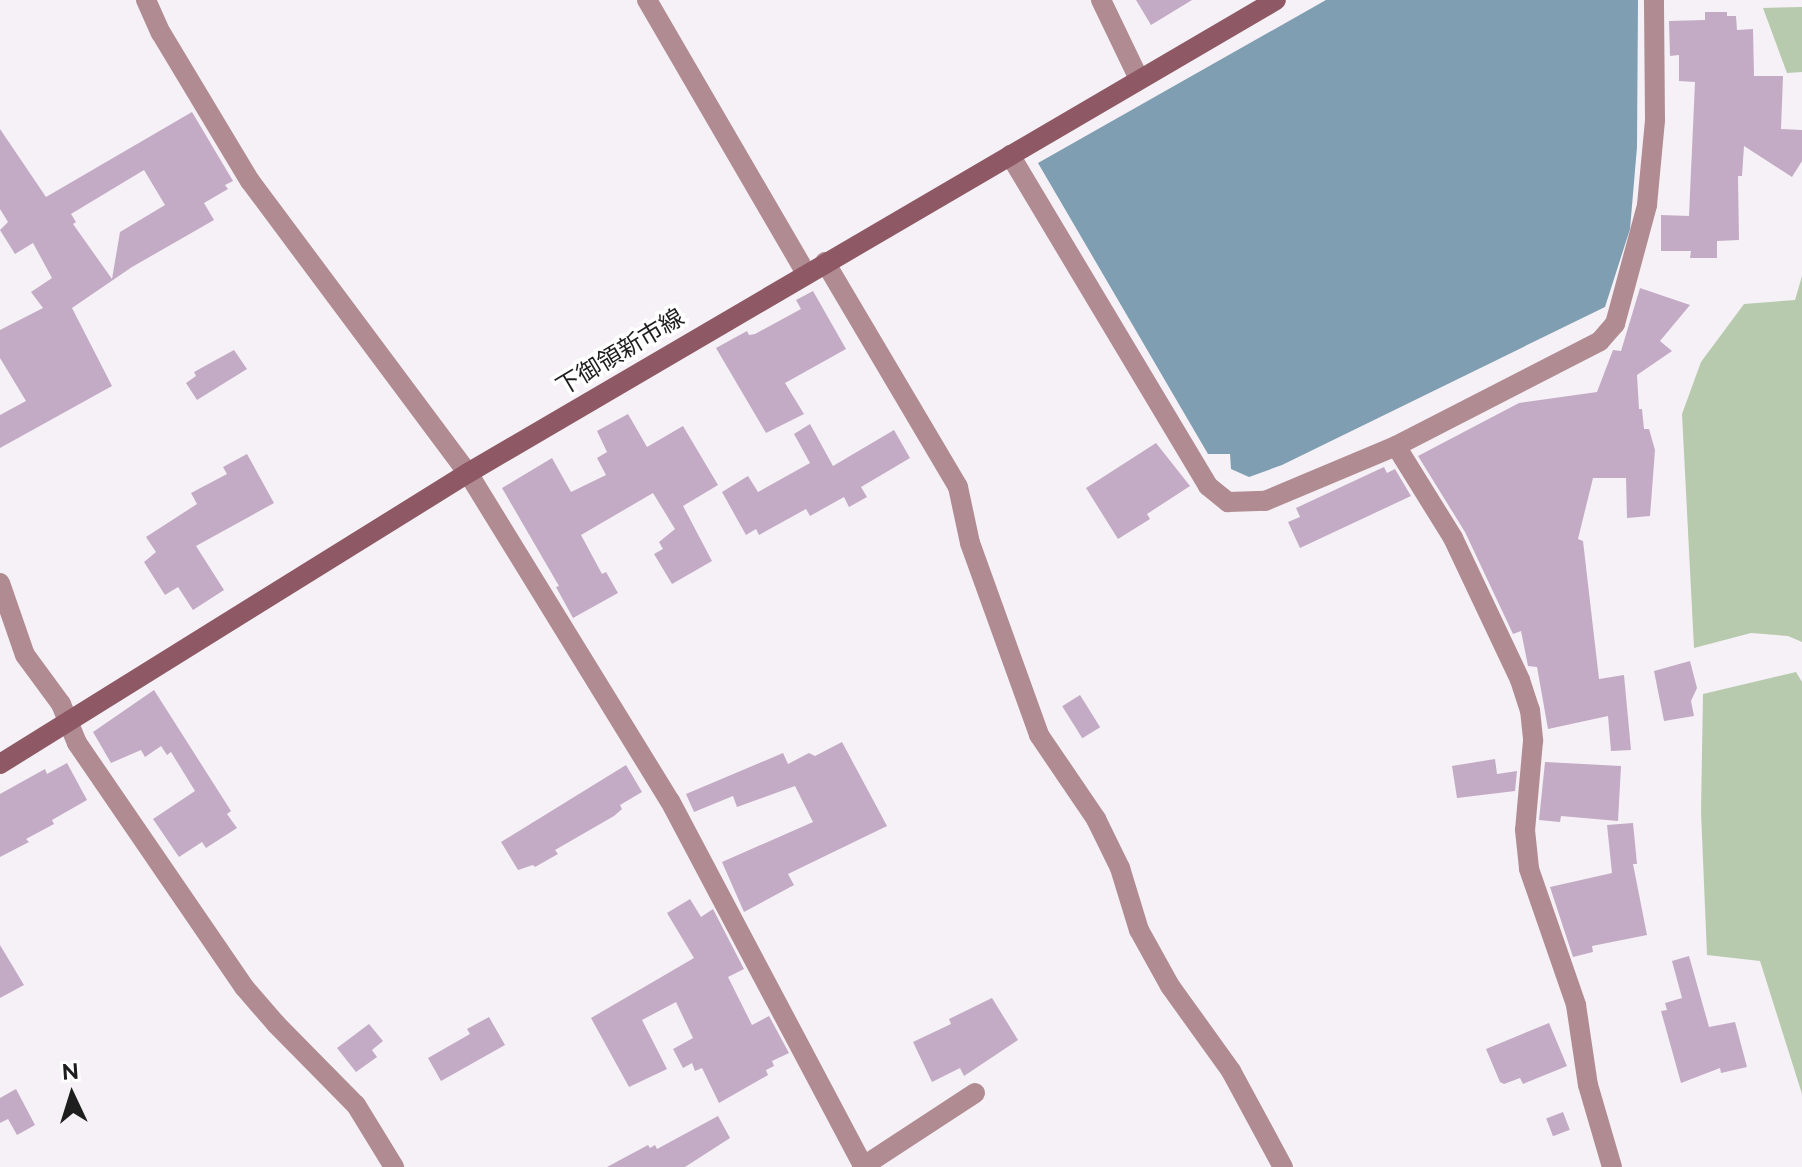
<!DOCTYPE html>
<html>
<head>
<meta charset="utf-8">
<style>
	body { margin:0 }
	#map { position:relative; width:1802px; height:1167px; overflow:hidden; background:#f5f1f6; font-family:Raleway,"Noto Sans JP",sans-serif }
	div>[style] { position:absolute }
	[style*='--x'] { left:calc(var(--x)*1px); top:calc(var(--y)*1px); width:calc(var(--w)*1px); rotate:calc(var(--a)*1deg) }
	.forest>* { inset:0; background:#b7caad }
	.water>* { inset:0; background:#7f9eb2 }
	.building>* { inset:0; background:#c3abc5; transform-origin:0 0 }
	.street>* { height:20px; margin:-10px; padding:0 10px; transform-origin:10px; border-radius:10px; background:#b18b92 }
	.secondary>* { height:20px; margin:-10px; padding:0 10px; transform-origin:10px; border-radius:10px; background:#8e5964 }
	span { translate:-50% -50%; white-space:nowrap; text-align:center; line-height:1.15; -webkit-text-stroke:7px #fff; paint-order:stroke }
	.street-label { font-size:24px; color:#1f1e1f }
	.north { position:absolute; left:32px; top:1055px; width:80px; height:80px; -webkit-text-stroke:6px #fff; paint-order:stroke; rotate:356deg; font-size:22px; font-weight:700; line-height:32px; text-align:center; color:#1f1e1f }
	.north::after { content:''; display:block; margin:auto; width:28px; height:36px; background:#1f1e1f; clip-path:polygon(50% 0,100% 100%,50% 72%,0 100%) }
</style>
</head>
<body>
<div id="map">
	<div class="forest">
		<i style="clip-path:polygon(1802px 7px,1802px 72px,1787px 73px,1763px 8px)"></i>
		<i style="clip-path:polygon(1802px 276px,1802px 642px,1788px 636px,1751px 633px,1694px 648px,1682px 414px,1701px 362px,1744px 304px,1795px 300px)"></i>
		<i style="clip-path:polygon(1796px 672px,1802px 682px,1802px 1094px,1760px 961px,1707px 955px,1701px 812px,1703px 694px)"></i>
	</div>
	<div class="water">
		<i style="clip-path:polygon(1326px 0,1638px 0,1637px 147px,1630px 229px,1605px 307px,1282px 465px,1249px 477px,1231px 469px,1230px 454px,1208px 454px,1038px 163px)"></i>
	</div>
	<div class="building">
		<i style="clip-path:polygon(1136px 0,1192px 0,1151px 25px)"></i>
		<i style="clip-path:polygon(1705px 12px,1727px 12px,1727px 16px,1736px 16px,1737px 30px,1753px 29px,1754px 76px,1783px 76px,1781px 129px,1802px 130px,1802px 161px,1792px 177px,1744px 146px,1742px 176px,1738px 176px,1739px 240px,1717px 241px,1717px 258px,1690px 258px,1691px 251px,1661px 251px,1661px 215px,1689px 216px,1695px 82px,1679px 81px,1679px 55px,1670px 56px,1669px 21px,1705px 20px)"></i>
		<i style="clip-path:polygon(evenodd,192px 112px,233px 181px,225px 185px,228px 189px,204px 203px,214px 220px,132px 267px,72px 308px,112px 386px,0 448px,0 415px,26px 401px,0 358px,0 330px,43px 308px,31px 292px,52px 278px,33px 243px,15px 254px,0 230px,8px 222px,0 209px,0 129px,46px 197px,192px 112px,144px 170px,165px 205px,120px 232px,112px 279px,73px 224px,76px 222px,71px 214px,144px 170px)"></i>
		<i style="clip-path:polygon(1640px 288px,1690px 305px,1660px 341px,1672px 351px,1637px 375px,1639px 409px,1642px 409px,1644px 429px,1649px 429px,1655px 450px,1650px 516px,1627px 518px,1626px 478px,1593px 478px,1578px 539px,1583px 541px,1599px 679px,1624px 675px,1631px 750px,1611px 751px,1608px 716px,1548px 729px,1537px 667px,1528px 666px,1521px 631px,1513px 634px,1465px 532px,1418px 456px,1519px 403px,1597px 392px,1613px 350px,1621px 351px)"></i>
		<i style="clip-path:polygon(813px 291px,846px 349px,785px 383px,804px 414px,766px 433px,716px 348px,747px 331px,749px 335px,755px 334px,801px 309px,796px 300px)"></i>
		<i style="clip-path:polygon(234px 350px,247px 369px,197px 400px,186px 383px,196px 376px,194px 372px)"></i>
		<i style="clip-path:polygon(628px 414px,647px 447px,683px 426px,718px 485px,683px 506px,712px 561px,672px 584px,654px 554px,663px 549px,659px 542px,675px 529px,653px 493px,581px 535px,602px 574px,606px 572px,618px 593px,573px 618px,556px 587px,559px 586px,502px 488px,552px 458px,571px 492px,606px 475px,597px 458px,607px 452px,597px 431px)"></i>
		<i style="clip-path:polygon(810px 424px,833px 466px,894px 430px,910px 458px,861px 487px,867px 497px,849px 507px,844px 497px,810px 516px,806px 509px,759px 535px,756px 529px,746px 535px,722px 492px,748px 476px,758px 492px,810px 463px,794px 434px)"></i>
		<i style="clip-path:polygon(1156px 443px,1190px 486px,1147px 514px,1150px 519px,1118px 539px,1086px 488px)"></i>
		<i style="clip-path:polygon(247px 454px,274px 503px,196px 546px,224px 590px,193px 610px,178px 587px,165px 595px,144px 562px,156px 552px,146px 537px,197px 504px,191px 493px,227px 474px,223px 467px)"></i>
		<i style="clip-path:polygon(1384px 467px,1387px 473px,1395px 469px,1411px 496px,1300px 548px,1288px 522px,1300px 517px,1296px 508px)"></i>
		<i style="clip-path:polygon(1690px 661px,1697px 688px,1691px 701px,1694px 716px,1664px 721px,1654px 671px)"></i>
		<i style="clip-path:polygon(154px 690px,231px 811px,227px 814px,237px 828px,206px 848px,202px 842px,179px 857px,153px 819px,195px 791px,171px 752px,167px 755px,161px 746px,145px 757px,141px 750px,111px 763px,93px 732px)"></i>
		<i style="left:1080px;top:695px;width:38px;height:21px;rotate:58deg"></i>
		<i style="clip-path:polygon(842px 742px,887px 826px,788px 874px,794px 885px,744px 912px,722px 862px,813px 822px,795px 786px,737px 807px,733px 796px,694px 812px,686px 794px,783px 753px,788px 764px,809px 753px,815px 756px)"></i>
		<i style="clip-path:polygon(1495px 759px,1497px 774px,1517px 771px,1515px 791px,1457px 798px,1452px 766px)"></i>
		<i style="clip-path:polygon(1545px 762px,1621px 766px,1618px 821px,1561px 816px,1560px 822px,1539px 820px)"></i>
		<i style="clip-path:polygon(67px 763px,87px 800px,52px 820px,54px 824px,26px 839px,29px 842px,0 857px,0 794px,45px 769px,47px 774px)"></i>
		<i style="clip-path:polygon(626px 765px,642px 792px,620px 805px,622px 809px,614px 816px,555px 850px,558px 854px,535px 867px,533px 865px,518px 870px,501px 842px)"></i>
		<i style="clip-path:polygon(1633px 823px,1637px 864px,1633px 864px,1647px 935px,1592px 946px,1593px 952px,1573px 957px,1550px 887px,1612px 873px,1607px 825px)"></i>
		<i style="clip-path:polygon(690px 899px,701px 917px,713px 909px,744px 969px,728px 977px,752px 1025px,769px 1016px,789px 1053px,772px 1061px,774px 1066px,766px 1070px,768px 1075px,719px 1103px,702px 1068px,695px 1071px,692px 1063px,683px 1068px,673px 1049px,693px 1038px,676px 1002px,642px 1020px,667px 1069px,629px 1087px,591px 1018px,694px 958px,667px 913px)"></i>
		<i style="clip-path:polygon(0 945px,24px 985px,0 998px)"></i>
		<i style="clip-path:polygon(1689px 956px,1709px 1027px,1735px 1022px,1747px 1067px,1721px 1073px,1720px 1068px,1681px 1083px,1661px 1011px,1667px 1010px,1665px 1003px,1682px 998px,1672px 961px)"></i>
		<i style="clip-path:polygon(992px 998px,1018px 1040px,964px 1076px,960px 1068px,932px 1082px,913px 1042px,951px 1024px,949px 1019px)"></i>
		<i style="clip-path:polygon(489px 1017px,505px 1045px,441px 1081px,428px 1058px,470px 1034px,467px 1029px)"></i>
		<i style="clip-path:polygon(1549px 1023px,1567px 1066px,1523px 1084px,1520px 1078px,1504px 1084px,1500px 1082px,1486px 1049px)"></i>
		<i style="clip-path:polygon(369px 1024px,383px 1041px,372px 1050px,377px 1057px,356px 1072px,337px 1048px)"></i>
		<i style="clip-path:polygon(16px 1089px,35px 1125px,17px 1135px,8px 1119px,0 1123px,0 1098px)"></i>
		<i style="left:1563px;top:1112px;width:19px;height:18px;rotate:69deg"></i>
		<i style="clip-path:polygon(718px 1116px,730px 1138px,685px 1167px,607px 1167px,648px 1145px,650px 1148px,655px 1145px,657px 1149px)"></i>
	</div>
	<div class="street">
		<i style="--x:146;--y:0;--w:36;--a:66"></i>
		<i style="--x:161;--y:33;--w:173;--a:59"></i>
		<i style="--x:250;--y:181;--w:364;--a:53.3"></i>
		<i style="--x:468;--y:473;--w:385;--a:58.4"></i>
		<i style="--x:670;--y:801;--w:414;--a:62.1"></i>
		<i style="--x:647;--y:0;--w:316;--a:59.8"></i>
		<i style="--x:1101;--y:0;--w:88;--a:64.3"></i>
		<i style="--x:1010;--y:155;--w:386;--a:59.1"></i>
		<i style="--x:1208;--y:486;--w:26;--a:39"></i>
		<i style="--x:1228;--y:502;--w:37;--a:-2"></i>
		<i style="--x:1265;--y:501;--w:142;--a:-22.8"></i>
		<i style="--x:1396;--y:446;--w:229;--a:-27.2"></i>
		<i style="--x:1600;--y:341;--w:23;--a:-49"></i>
		<i style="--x:1615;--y:324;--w:123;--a:-74.9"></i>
		<i style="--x:1647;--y:205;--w:85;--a:-84.6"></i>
		<i style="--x:1655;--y:120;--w:120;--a:-90.5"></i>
		<i style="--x:825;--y:262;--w:261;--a:59.4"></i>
		<i style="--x:958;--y:487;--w:57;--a:77.9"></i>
		<i style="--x:970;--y:543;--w:204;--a:70.2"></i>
		<i style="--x:1039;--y:735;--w:102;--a:55.8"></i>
		<i style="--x:1096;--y:819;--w:55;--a:63.9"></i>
		<i style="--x:1120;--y:868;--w:65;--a:73"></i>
		<i style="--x:1139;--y:930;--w:64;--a:61"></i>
		<i style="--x:1170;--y:986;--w:105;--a:54.3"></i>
		<i style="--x:1231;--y:1071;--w:109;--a:61.6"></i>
		<i style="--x:1396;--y:446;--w:108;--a:58.2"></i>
		<i style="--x:1453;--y:538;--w:157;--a:64.7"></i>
		<i style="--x:1520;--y:680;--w:32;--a:72"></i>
		<i style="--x:1530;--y:710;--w:31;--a:84"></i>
		<i style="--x:1533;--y:741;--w:89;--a:95.1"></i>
		<i style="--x:1525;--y:830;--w:39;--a:84"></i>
		<i style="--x:1529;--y:869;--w:144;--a:70.9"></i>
		<i style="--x:1576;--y:1005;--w:81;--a:81.5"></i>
		<i style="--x:1588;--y:1085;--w:85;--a:73.7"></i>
		<i style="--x:0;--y:583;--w:76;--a:70.9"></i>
		<i style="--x:25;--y:655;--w:61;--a:53.7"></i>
		<i style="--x:61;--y:704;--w:42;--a:67.7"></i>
		<i style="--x:77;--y:743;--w:296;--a:55.6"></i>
		<i style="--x:244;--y:987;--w:49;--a:49.1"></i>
		<i style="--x:276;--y:1024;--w:114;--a:45.4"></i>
		<i style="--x:356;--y:1105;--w:73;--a:58.5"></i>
		<i style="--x:862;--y:1167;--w:135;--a:-33.2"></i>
	</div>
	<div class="secondary">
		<i style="--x:0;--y:764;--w:551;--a:-31.87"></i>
		<i style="--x:468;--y:473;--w:936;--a:-30.34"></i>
	</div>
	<div class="street-label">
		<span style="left:620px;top:352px;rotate:-31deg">下御領新市線</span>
	</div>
	<div class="north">N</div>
</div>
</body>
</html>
